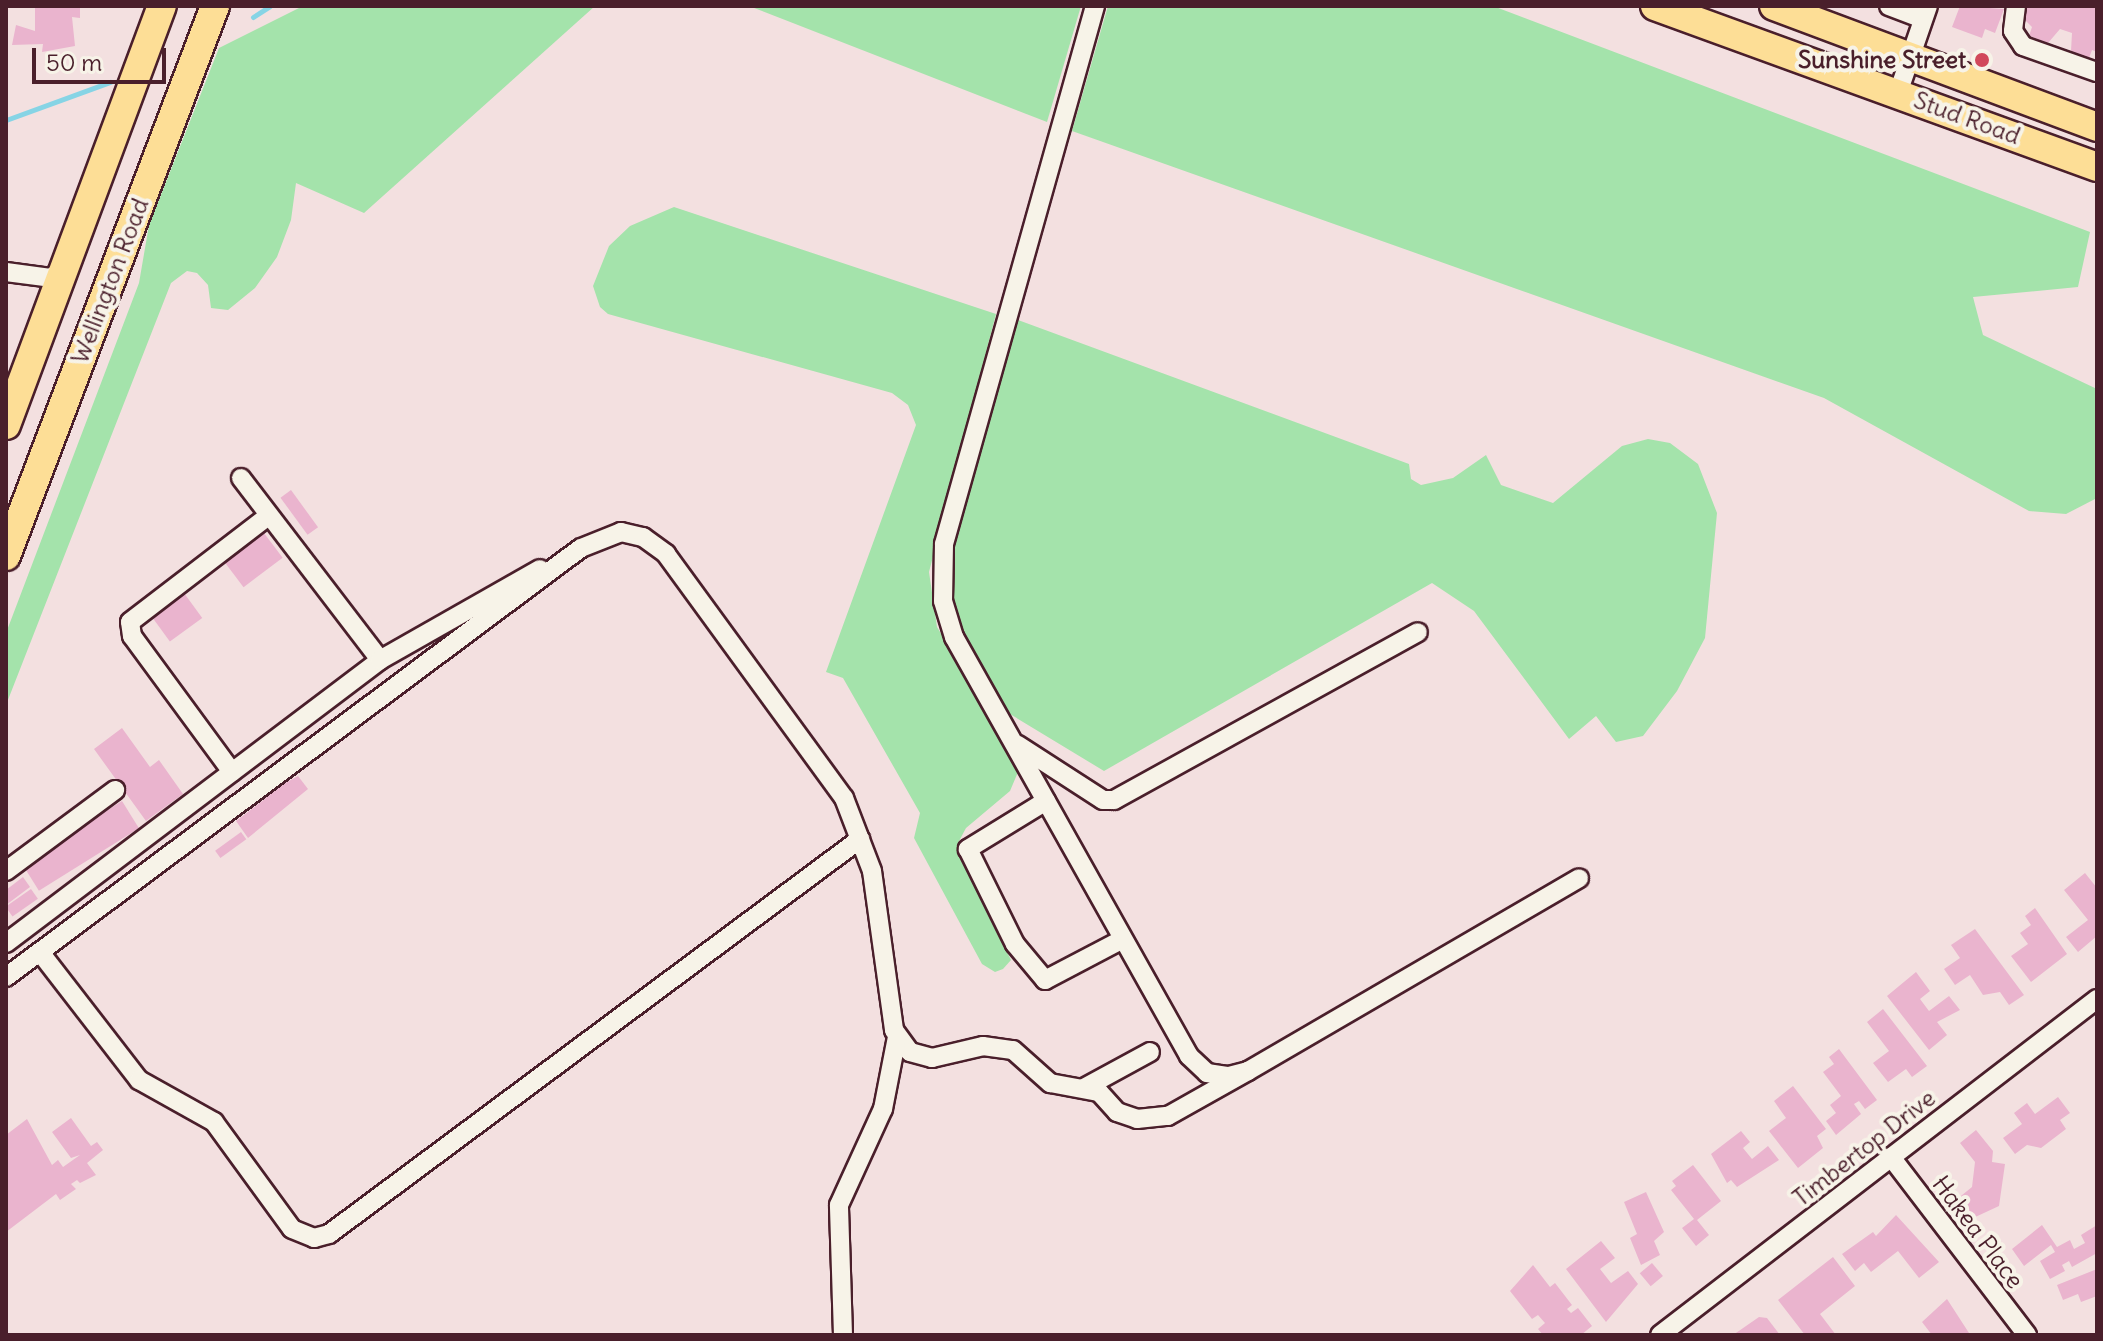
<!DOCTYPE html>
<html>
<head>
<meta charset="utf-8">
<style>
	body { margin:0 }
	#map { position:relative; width:2103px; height:1341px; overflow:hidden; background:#f3e0e0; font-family:Delius,sans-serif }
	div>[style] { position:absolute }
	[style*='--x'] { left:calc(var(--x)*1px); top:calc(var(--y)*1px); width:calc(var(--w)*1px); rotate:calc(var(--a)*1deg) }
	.green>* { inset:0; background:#a4e3ab }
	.stream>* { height:5px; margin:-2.5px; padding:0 2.5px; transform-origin:2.5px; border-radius:2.5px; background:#86d4e5 }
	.building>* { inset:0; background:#eab4ce; transform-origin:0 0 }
	.roads { filter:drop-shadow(2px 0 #4a1f2b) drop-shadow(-2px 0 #4a1f2b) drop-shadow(0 2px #4a1f2b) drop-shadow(0 -2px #4a1f2b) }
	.minor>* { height:18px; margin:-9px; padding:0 9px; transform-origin:9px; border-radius:9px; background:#f7f3e8 }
	.highway>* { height:28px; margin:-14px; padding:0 14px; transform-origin:14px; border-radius:14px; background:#fdde96 }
	.dots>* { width:22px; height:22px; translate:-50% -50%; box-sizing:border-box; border:4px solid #f7f3e8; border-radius:50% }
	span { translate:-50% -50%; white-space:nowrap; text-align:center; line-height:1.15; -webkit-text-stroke:8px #f7f3e8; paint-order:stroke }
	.poi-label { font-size:24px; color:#4a1f2b; font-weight:700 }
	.right { translate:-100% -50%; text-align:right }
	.street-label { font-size:24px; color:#4a1f2b }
	.frame { position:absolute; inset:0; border:8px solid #4a1f2b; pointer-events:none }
	.scale { position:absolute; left:32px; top:48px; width:134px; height:36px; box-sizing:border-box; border:4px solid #4a1f2b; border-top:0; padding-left:10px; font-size:24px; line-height:28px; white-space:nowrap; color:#4a1f2b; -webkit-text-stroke:6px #f7f3e8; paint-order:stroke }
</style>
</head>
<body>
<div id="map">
	<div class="green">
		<i style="clip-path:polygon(303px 6px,595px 6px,364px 213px,296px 183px,291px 220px,277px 257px,255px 288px,228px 310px,211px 308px,208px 285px,197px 273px,187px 271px,171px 283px,6px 705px,6px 633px,139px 283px,149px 225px,219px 48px)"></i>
		<i style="clip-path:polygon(749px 6px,1081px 6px,1047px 122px)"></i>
		<i style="clip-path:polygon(1108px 6px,1493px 6px,2090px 232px,2078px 287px,1973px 297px,1983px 335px,2097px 389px,2097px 498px,2066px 514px,2029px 511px,1824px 398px,1072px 131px)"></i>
		<i style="clip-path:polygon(674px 207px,996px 314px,929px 572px,937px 627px,1021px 765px,1010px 791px,966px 828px,958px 843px,959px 856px,1011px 960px,1003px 969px,995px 972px,982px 964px,914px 838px,920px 813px,843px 678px,826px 672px,916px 425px,908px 405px,892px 393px,608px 314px,600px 307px,593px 286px,609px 246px,630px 226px)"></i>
		<i style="clip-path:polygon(1015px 319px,1409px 464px,1411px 479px,1421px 485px,1453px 478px,1486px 455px,1501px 485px,1553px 503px,1622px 446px,1648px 439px,1670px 443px,1698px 464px,1717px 513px,1705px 638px,1677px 691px,1643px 736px,1616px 742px,1596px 716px,1569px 739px,1474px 611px,1432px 583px,1104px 771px,1010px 714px,960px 629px,953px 604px,948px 579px,952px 549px)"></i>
	</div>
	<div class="stream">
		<i style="--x:253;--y:17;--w:20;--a:-33"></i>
		<i style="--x:6;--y:120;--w:111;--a:-20.1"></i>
	</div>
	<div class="building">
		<i style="clip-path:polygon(80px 6px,80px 18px,72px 17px,75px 46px,42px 52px,43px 44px,12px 45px,16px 25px,35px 31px,35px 8px)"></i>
		<i style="clip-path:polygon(1960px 6px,2004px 9px,1995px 33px,1985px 29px,1982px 38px,1952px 27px)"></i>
		<i style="clip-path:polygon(2026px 6px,2097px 6px,2097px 52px,2092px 50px,2089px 58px,2071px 51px,2072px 33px,2060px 29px,2048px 43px,2029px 36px,2032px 27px,2022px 17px)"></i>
		<i style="left:291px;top:490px;width:46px;height:13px;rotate:54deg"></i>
		<i style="left:264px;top:533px;width:31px;height:49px;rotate:53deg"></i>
		<i style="left:184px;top:593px;width:31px;height:40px;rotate:54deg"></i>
		<i style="clip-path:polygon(122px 728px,150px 767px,159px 760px,183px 794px,146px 821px,94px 749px)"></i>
		<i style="clip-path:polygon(298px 776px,308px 789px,248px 838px,236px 821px,266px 798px,263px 795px)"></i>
		<i style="left:122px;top:801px;width:32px;height:118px;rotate:58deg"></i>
		<i style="left:241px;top:832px;width:9px;height:32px;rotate:54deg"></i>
		<i style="clip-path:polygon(2085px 873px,2097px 888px,2097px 936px,2078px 952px,2066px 937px,2088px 920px,2064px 890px)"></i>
		<i style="clip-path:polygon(23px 877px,30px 887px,6px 905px,6px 890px)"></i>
		<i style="left:31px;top:889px;width:12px;height:31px;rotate:55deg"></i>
		<i style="clip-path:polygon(2035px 908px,2067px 954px,2031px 982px,2011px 956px,2028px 944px,2020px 933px,2031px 925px,2025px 916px)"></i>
		<i style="clip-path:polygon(1975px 929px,2024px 995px,2009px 1005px,2000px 992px,1983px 995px,1970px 975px,1955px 985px,1944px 969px,1960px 958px,1951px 945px)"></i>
		<i style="clip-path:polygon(1916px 972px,1930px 991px,1920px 999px,1929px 1011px,1949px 996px,1960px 1010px,1937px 1022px,1947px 1035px,1929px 1050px,1887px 996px)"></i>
		<i style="clip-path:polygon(1883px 1009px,1927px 1066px,1912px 1077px,1906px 1069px,1888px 1082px,1873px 1063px,1889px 1051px,1867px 1022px)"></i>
		<i style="clip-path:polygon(1839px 1049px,1877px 1100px,1865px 1109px,1859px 1101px,1854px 1104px,1861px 1114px,1836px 1135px,1826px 1121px,1836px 1113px,1830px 1105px,1841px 1096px,1823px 1072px,1834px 1064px,1829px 1057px)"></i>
		<i style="clip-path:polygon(1793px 1086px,1826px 1129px,1817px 1136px,1823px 1148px,1798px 1168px,1769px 1131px,1786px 1118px,1774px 1101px)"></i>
		<i style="clip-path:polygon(2058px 1097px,2070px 1113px,2060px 1120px,2066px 1129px,2041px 1148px,2027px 1145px,2015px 1154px,2003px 1138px,2022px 1124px,2014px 1113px,2027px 1103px,2035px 1114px)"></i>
		<i style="clip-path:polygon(71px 1118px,91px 1146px,97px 1142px,103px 1150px,87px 1163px,96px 1175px,80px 1183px,77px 1180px,71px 1184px,76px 1189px,60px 1200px,56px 1194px,6px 1232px,6px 1135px,27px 1119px,52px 1165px,58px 1160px,63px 1167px,80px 1155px,71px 1158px,52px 1132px)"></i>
		<i style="clip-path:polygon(1976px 1130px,1993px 1151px,1992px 1162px,2005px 1164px,1999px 1206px,1971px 1219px,1956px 1200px,1972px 1187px,1975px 1162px,1960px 1143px)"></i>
		<i style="clip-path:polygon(1741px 1131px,1750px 1142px,1743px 1148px,1752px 1159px,1768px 1146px,1779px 1160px,1737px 1187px,1731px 1180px,1727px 1183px,1711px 1154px)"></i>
		<i style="clip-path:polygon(1693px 1165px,1721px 1201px,1697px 1220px,1709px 1235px,1696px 1246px,1682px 1228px,1694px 1219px,1671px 1190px,1676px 1186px,1672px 1181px)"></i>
		<i style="clip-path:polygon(1646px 1192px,1664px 1232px,1654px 1241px,1660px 1255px,1641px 1265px,1630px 1238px,1637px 1234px,1624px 1202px)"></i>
		<i style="clip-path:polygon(1896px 1215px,1939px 1262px,1919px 1278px,1898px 1251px,1871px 1272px,1864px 1263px,1855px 1271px,1842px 1254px,1873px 1232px,1876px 1236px)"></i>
		<i style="clip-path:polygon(2042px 1225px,2057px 1247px,2070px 1240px,2074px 1249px,2085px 1243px,2081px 1235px,2097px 1225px,2097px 1253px,2072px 1267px,2069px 1261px,2062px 1265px,2065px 1271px,2050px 1279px,2040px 1261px,2055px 1252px,2051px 1245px,2024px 1266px,2012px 1249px)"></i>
		<i style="clip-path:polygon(1601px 1241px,1615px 1258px,1600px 1269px,1611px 1283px,1628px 1271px,1638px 1284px,1606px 1322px,1566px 1269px)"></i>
		<i style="clip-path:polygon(1833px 1257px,1855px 1286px,1820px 1314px,1836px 1335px,1805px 1335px,1778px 1300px)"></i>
		<i style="left:1652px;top:1263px;width:17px;height:16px;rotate:50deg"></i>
		<i style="clip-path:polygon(1533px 1265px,1550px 1287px,1555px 1283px,1572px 1305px,1567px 1309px,1571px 1313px,1578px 1308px,1592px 1326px,1581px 1335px,1543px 1335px,1538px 1329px,1545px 1323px,1538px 1315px,1532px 1319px,1510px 1291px)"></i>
		<i style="clip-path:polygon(2097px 1269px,2097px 1296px,2081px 1302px,2078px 1294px,2063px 1300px,2057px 1285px)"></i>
		<i style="clip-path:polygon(1947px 1299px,1969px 1333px,1977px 1335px,1932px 1335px,1922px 1322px)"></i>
		<i style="clip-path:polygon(1759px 1317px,1767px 1318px,1780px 1335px,1733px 1335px)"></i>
	</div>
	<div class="roads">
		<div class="minor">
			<i style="--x:1095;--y:6;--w:559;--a:105.68"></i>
			<i style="--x:944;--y:544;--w:57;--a:91"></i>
			<i style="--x:943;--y:601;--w:38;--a:73"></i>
			<i style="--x:954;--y:637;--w:480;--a:60.7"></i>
			<i style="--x:1189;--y:1056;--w:25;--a:43"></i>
			<i style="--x:1207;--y:1073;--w:22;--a:8"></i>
			<i style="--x:1229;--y:1076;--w:20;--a:-15"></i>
			<i style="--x:1248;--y:1071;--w:383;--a:-30.2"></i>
			<i style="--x:1889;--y:6;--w:36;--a:21"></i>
			<i style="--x:2016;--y:6;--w:25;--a:97"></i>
			<i style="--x:2013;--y:31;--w:18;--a:56"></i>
			<i style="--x:2023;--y:46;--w:78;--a:19.4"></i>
			<i style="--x:1898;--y:93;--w:92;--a:-71"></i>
			<i style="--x:6;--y:272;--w:45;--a:7.6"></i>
			<i style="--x:51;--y:278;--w:16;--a:-38"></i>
			<i style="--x:241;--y:478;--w:229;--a:52.6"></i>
			<i style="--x:1018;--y:745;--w:101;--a:32.9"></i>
			<i style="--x:1103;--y:800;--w:11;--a:0"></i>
			<i style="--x:1114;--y:800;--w:347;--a:-28.9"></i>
			<i style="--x:232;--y:772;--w:169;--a:-126.3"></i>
			<i style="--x:132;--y:636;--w:14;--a:-98"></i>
			<i style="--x:130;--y:622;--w:174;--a:-37.5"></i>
			<i style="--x:1046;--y:801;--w:92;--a:148.4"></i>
			<i style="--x:968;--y:849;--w:106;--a:63.7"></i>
			<i style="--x:1015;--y:944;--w:47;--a:50.2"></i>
			<i style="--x:1045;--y:980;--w:88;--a:-27.7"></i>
			<i style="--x:6;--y:871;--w:136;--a:-36.6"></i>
			<i style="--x:6;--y:943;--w:469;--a:-37.1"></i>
			<i style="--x:380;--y:660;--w:184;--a:-29.6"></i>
			<i style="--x:40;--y:952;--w:162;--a:52.3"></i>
			<i style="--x:139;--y:1080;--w:86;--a:29.2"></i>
			<i style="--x:214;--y:1122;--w:132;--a:53.9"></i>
			<i style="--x:292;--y:1229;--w:24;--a:22"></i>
			<i style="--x:314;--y:1238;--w:16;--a:-15"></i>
			<i style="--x:329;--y:1234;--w:662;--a:-36.64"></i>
			<i style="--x:6;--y:977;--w:717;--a:-36.73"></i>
			<i style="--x:581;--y:548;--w:43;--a:-21.8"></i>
			<i style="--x:621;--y:532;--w:23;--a:13"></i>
			<i style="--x:643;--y:537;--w:29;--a:36"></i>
			<i style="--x:666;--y:554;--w:302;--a:53.9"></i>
			<i style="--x:844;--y:798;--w:78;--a:69"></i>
			<i style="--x:872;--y:871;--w:161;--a:82.1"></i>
			<i style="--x:894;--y:1030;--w:27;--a:54"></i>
			<i style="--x:910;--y:1052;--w:23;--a:15"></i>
			<i style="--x:932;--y:1058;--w:52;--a:-13.2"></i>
			<i style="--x:983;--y:1046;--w:30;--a:8"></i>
			<i style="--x:1013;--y:1050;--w:50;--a:41.7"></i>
			<i style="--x:1050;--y:1083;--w:50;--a:10.4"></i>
			<i style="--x:1099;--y:1092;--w:27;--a:48"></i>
			<i style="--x:1117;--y:1112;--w:21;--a:19"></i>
			<i style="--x:1137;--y:1119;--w:31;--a:-6"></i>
			<i style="--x:1168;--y:1116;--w:92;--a:-29.4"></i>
			<i style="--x:1084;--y:1088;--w:75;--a:-28.6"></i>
			<i style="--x:1891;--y:1157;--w:224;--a:52.6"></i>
			<i style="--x:843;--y:1335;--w:130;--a:-91.8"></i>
			<i style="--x:839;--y:1205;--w:106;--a:-65.4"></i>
			<i style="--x:883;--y:1109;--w:73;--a:-79"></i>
			<i style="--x:1660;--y:1335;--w:551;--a:-37.56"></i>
		</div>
		<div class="highway">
			<i style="--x:1655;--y:6;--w:470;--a:20"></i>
			<i style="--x:1774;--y:6;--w:345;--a:20.5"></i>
			<i style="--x:6;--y:425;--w:447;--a:-69.6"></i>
			<i style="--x:6;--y:556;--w:588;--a:-69.19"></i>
		</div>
	</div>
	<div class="dots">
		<i style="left:1982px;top:60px;background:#d1495b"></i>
	</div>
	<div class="poi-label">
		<span class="right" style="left:1966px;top:60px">Sunshine Street</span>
	</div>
	<div class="street-label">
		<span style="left:1967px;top:118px;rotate:20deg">Stud Road</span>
		<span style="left:110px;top:281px;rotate:-69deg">Wellington Road</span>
		<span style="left:1864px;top:1148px;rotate:-38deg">Timbertop Drive</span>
		<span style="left:1978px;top:1232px;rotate:53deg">Hakea Place</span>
	</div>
	<div class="frame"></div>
	<div class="scale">50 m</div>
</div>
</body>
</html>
